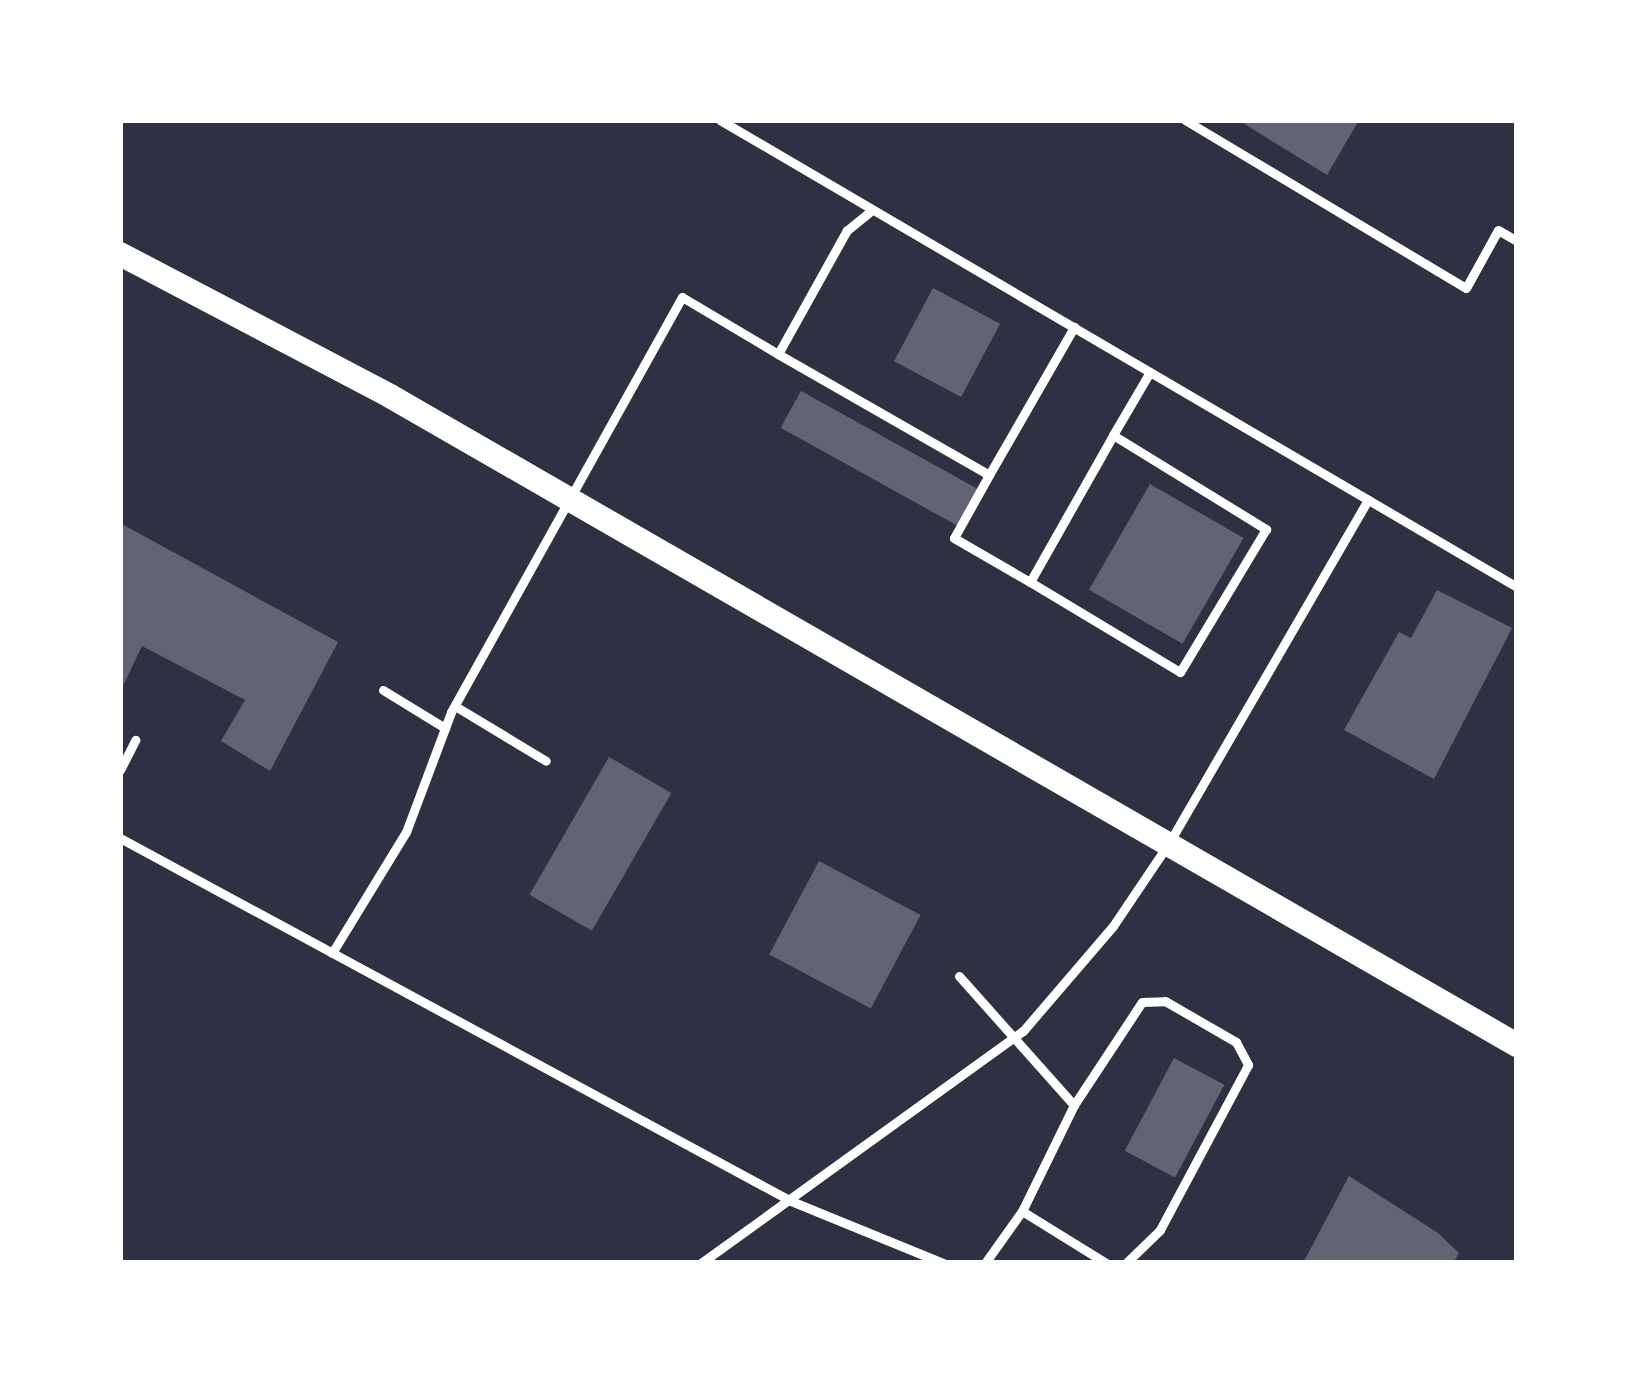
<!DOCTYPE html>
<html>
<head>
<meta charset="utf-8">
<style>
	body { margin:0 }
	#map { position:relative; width:1637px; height:1383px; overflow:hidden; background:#2d3142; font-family:Jost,sans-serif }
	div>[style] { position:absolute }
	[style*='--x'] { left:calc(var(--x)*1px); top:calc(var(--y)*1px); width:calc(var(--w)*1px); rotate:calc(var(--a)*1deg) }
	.building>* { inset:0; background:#626471; transform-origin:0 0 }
	.service>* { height:9px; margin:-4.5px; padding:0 4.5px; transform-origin:4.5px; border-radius:4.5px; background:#fff }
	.secondary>* { height:24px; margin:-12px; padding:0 12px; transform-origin:12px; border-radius:12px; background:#fff }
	span { translate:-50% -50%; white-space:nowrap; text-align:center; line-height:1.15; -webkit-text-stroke:12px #fff; paint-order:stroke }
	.frame { position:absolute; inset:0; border:123px solid #fff; pointer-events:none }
</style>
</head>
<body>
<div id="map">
	<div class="building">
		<i style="clip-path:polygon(1238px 120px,1359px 120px,1327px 175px)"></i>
		<i style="left:933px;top:288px;width:76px;height:83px;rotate:28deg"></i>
		<i style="left:801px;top:391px;width:202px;height:42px;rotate:29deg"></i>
		<i style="left:1150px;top:484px;width:108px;height:122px;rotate:30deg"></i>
		<i style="clip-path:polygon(120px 523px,338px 642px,270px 771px,221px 741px,245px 700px,142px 646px,120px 692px)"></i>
		<i style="clip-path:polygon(1437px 590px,1512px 628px,1434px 779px,1344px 730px,1399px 632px,1411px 638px)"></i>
		<i style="left:609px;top:757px;width:72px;height:159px;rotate:30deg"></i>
		<i style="left:819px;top:861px;width:115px;height:106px;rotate:28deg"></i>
		<i style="left:1174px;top:1058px;width:57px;height:105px;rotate:28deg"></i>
		<i style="clip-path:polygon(1349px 1176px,1438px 1233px,1459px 1253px,1453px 1263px,1303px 1263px)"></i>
	</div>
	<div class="service">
		<i style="--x:720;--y:120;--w:924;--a:30.37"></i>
		<i style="--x:1185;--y:120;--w:327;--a:30.9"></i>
		<i style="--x:1466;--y:288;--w:66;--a:-61.1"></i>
		<i style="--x:1498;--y:230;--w:22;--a:30"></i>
		<i style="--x:872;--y:210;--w:32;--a:141"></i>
		<i style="--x:847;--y:230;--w:142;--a:119.1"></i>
		<i style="--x:778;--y:354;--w:243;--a:29.8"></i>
		<i style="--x:989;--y:475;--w:171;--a:-60.1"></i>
		<i style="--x:1113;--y:435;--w:180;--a:31.6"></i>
		<i style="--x:1266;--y:529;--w:167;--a:121"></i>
		<i style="--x:1180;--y:672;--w:175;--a:-149"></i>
		<i style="--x:1030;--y:582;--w:169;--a:-60.5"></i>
		<i style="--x:1113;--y:435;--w:73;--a:-59.6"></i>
		<i style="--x:989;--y:475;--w:72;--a:119.1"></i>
		<i style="--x:954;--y:538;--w:88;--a:30.1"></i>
		<i style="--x:383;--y:690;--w:73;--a:31.5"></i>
		<i style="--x:455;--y:706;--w:106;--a:31.1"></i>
		<i style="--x:120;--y:770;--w:34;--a:-63"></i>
		<i style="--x:120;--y:838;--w:763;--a:28.41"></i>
		<i style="--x:791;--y:1201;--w:164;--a:22.2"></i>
		<i style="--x:332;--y:953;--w:142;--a:-58.6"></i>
		<i style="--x:406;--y:832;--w:128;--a:-69.4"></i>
		<i style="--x:451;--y:712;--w:475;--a:-60.9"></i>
		<i style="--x:682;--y:297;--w:112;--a:30.7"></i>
		<i style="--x:959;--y:976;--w:173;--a:48.3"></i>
		<i style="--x:1074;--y:1105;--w:118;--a:116.1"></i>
		<i style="--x:1022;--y:1211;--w:64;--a:125.4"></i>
		<i style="--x:1074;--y:1105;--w:123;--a:-56.6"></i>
		<i style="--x:1142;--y:1002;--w:23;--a:-2"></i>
		<i style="--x:1165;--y:1001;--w:82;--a:30"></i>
		<i style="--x:1236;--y:1042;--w:26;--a:62"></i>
		<i style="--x:1248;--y:1065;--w:187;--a:118.1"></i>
		<i style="--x:1160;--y:1230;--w:47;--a:135.9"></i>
		<i style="--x:1022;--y:1211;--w:99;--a:31.8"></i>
		<i style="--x:701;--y:1263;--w:397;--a:-35.8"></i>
		<i style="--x:1023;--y:1031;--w:138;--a:-49.4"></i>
		<i style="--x:1113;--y:926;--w:100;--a:-56"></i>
		<i style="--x:1169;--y:843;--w:397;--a:-59.9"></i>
	</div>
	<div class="secondary">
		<i style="--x:120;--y:254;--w:305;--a:27.7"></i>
		<i style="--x:390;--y:396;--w:1301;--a:29.94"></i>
	</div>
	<div class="frame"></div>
</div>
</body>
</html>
